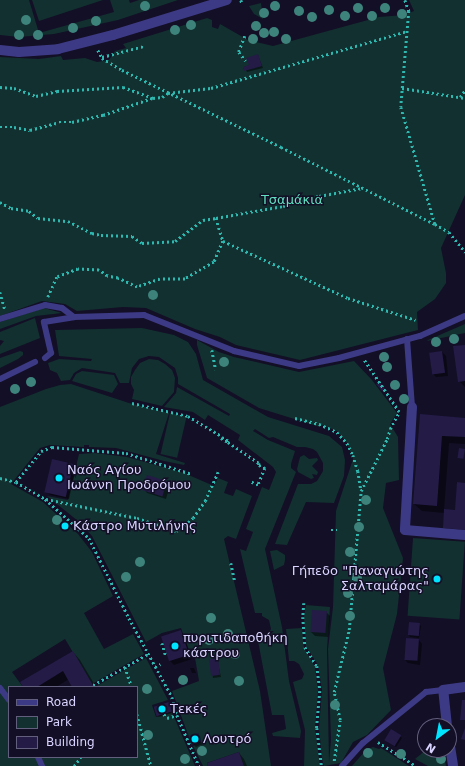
<!DOCTYPE html>
<html>
<head>
<meta charset="utf-8">
<style>
	body { margin:0 }
	#map { position:relative; width:465px; height:766px; overflow:hidden; background:#130f26; font-family:"DejaVu Sans",sans-serif }
	div>[style] { position:absolute }
	[style*='--x'] { left:calc(var(--x)*1px); top:calc(var(--y)*1px); width:calc(var(--w)*1px); rotate:calc(var(--a)*1deg) }
	.green>* { inset:0; background:#12302f; transform-origin:0 0 }
	.shadow>* { inset:0; background:#0007 }
	.building>* { inset:0; background:#241b47; transform-origin:0 0 }
	.path>* { height:2.5px; margin-top:-1.25px; transform-origin:0; background:repeating-linear-gradient(90deg,#2fb8b0 0 2px,transparent 0 5px) }
	.lane>* { height:6px; margin:-3px; padding:0 3px; transform-origin:3px; border-radius:3px; background:#3d3a85 }
	.street>* { height:10px; margin:-5px; padding:0 5px; transform-origin:5px; border-radius:5px; background:#3d3a85 }
	.trees>* { width:10px; height:10px; margin:-5px; border-radius:50%; background:#3d827b }
	.dots>* { width:11px; height:11px; translate:-50% -50%; box-sizing:border-box; border:2px solid #130f26; border-radius:50% }
	span { translate:-50% -50%; white-space:nowrap; text-align:center; line-height:1.15; -webkit-text-stroke:3px #130f26; paint-order:stroke }
	.park-label { font-size:13px; color:#5fe0c0 }
	.poi-label { font-size:13px; color:#d9d4ff }
	.left { translate:0 -50%; text-align:left }
	.right { translate:-100% -50%; text-align:right }
	.legend { position:absolute; left:8px; top:686px; width:130px; height:72px; box-sizing:border-box; background:#130f26; border:1px solid #625e7d; margin:0; padding:5px 7px; list-style:none; font-size:12px; color:#d9d4ff }
	.legend li { display:flex; align-items:center; gap:8px; height:20px }
	.legend b { width:20px; border:1px solid #625e7d }
	.north { position:absolute; left:417px; top:718px; width:40px; height:40px; box-sizing:border-box; background:#130f26; border:1px solid #625e7d; border-radius:50%; rotate:212deg; font-size:11px; font-weight:700; line-height:16px; text-align:center; color:#d9d4ff }
	.north::after { content:''; display:block; margin:auto; width:14px; height:18px; background:#00e5ff; clip-path:polygon(50% 0,100% 100%,50% 72%,0 100%) }
</style>
</head>
<body>
<div id="map">
	<div class="green">
		<i style="clip-path:polygon(0 0,29px 0,39px 33px,114px 12px,110px 0,129px 0,130px 3px,139px 0,178px 0,118px 20px,54px 34px,19px 37px,0 35px)"></i>
		<i style="clip-path:polygon(32px 0,103px 0,39px 21px)"></i>
		<i style="clip-path:polygon(409px 0,465px 0,465px 195px,441px 248px,446px 273px,446px 283px,435px 299px,417px 312px,418px 330px,300px 360px,236px 345px,220px 337px,195px 329px,146px 308px,123px 307px,77px 311px,65px 304px,42px 301px,0 316px,0 57px,39px 59px,61px 56px,63px 60px,85px 58px,97px 62px,109px 60px,115px 51px,126px 48px,123px 44px,207px 18px,212px 20px,212px 27px,218px 29px,220px 24px,248px 40px,273px 46px,379px 17px,404px 15px,414px 11px)"></i>
		<i style="clip-path:polygon(261px 3px,263px 19px,254px 14px,249px 6px)"></i>
		<i style="clip-path:polygon(44px 308px,62px 313px,36px 316px,0 329px,0 322px)"></i>
		<i style="clip-path:polygon(35px 318px,40px 338px,0 354px,0 346px,4px 341px,0 340px,0 332px)"></i>
		<i style="clip-path:polygon(465px 324px,465px 333px,427px 341px,428px 340px)"></i>
		<i style="clip-path:polygon(142px 328px,174px 335px,188px 342px,196px 354px,203px 380px,268px 417px,329px 436px,342px 447px,345px 460px,344px 476px,334px 503px,306px 502px,287px 545px,275px 544px,298px 484px,311px 484px,317px 481px,323px 471px,323px 463px,317px 452px,313px 449px,305px 447px,297px 447px,273px 437px,269px 438px,255px 429px,253px 431px,268px 440px,295px 451px,291px 464px,291px 468px,296px 472px,265px 549px,282px 627px,289px 681px,301px 731px,300px 738px,273px 736px,272px 733px,286px 729px,284px 715px,272px 715px,258px 641px,266px 638px,271px 629px,269px 620px,262px 616px,262px 613px,255px 613px,240px 549px,246px 551px,253px 532px,246px 529px,262px 487px,269px 490px,276px 472px,273px 467px,238px 440px,240px 435px,208px 415px,205px 420px,193px 412px,164px 407px,176px 393px,177px 387px,229px 416px,230px 414px,178px 384px,178px 378px,175px 368px,159px 357px,149px 356px,139px 359px,132px 368px,129px 383px,120px 383px,115px 373px,82px 368px,74px 373px,70px 380px,61px 381px,57px 373px,50px 370px,48px 363px,59px 359px,91px 361px,92px 359px,59px 356px,55px 330px)"></i>
		<i style="clip-path:polygon(197px 340px,219px 352px,234px 357px,299px 372px,354px 361px,372px 380px,397px 413px,390px 424px,398px 437px,399px 480px,386px 483px,383px 508px,403px 558px,397px 614px,383px 668px,391px 710px,367px 735px,353px 742px,341px 763px,324px 766px,322px 759px,319px 728px,322px 690px,318px 665px,306px 646px,304px 617px,306px 605px,330px 607px,327px 649px,329px 762px,331px 740px,328px 649px,333px 607px,336px 511px,353px 459px,347px 443px,337px 431px,319px 424px,320px 427px,259px 408px,207px 378px,197px 345px)"></i>
		<i style="clip-path:polygon(20px 351px,23px 352px,23px 355px,18px 359px,0 368px,0 358px)"></i>
		<i style="clip-path:polygon(149px 359px,158px 360px,165px 364px,172px 370px,175px 378px,174px 392px,162px 406px,132px 399px,134px 390px,131px 384px,131px 377px,135px 370px,140px 363px)"></i>
		<i style="clip-path:polygon(82px 371px,114px 375px,118px 384px,112px 393px,72px 381px,76px 374px)"></i>
		<i style="clip-path:polygon(71px 384px,129px 403px,169px 413px,156px 454px,185px 463px,184px 465px,164px 461px,116px 448px,89px 447px,89px 445px,84px 445px,84px 447px,50px 445px,40px 448px,11px 484px,43px 502px,78px 534px,92px 552px,113px 596px,84px 613px,104px 649px,133px 634px,144px 654px,92px 684px,65px 639px,12px 672px,23px 687px,9px 687px,9px 697px,0 685px,0 407px,46px 389px,60px 385px)"></i>
		<i style="left:170px;top:413px;width:17px;height:42px;rotate:13deg"></i>
		<i style="clip-path:polygon(95px 453px,127px 457px,184px 473px,214px 486px,218px 478px,228px 482px,224px 493px,233px 496px,236px 489px,252px 496px,236px 539px,228px 536px,224px 539px,260px 691px,271px 766px,244px 766px,239px 752px,207px 763px,208px 766px,203px 766px,193px 746px,201px 742px,198px 733px,189px 737px,172px 691px,199px 681px,195px 658px,190px 654px,181px 628px,162px 633px,146px 642px,92px 536px,78px 521px,47px 496px,68px 500px,79px 454px)"></i>
		<i style="clip-path:polygon(304px 455px,309px 459px,317px 458px,318px 460px,312px 466px,318px 472px,317px 475px,312px 474px,314px 478px,311px 479px,298px 472px,297px 469px,300px 457px)"></i>
		<i style="left:413px;top:538px;width:52px;height:78px;rotate:4deg"></i>
		<i style="clip-path:polygon(277px 550px,285px 555px,285px 560px,284px 565px,274px 570px,270px 551px)"></i>
		<i style="clip-path:polygon(302px 628px,304px 648px,315px 667px,318px 691px,315px 728px,320px 766px,304px 766px,305px 730px,293px 682px,302px 679px,304px 674px,299px 664px,294px 661px,289px 661px,286px 629px)"></i>
		<i style="clip-path:polygon(146px 658px,168px 700px,152px 705px,156px 717px,172px 712px,195px 766px,45px 766px,41px 757px,137px 757px,137px 687px,95px 687px)"></i>
		<i style="clip-path:polygon(0 692px,9px 703px,9px 757px,36px 757px,39px 766px,0 766px)"></i>
		<i style="clip-path:polygon(373px 747px,379px 749px,381px 748px,409px 766px,352px 766px,366px 750px)"></i>
		<i style="clip-path:polygon(426px 750px,443px 750px,446px 766px,428px 766px,415px 759px)"></i>
	</div>
	<div class="shadow">
		<i style="clip-path:polygon(258px 55px,263px 68px,247px 72px,244px 67px,250px 65px)"></i>
		<i style="clip-path:polygon(465px 346px,465px 387px,459px 381px)"></i>
		<i style="clip-path:polygon(442px 352px,446px 356px,448px 376px,436px 377px,432px 373px,430px 353px)"></i>
		<i style="clip-path:polygon(421px 415px,465px 419px,465px 444px,449px 443px,444px 510px,456px 511px,465px 484px,465px 534px,450px 533px,444px 527px,445px 513px,422px 511px,414px 504px)"></i>
		<i style="clip-path:polygon(72px 465px,76px 468px,69px 499px,50px 495px,46px 491px)"></i>
		<i style="clip-path:polygon(167px 482px,170px 485px,166px 499px,147px 493px,144px 489px)"></i>
		<i style="clip-path:polygon(326px 612px,330px 616px,328px 637px,315px 636px,311px 632px)"></i>
		<i style="clip-path:polygon(419px 624px,421px 626px,419px 638px,410px 637px,409px 635px)"></i>
		<i style="clip-path:polygon(180px 631px,184px 635px,192px 659px,174px 665px,170px 661px,162px 637px)"></i>
		<i style="clip-path:polygon(419px 640px,422px 644px,420px 665px,408px 663px,405px 660px)"></i>
		<i style="clip-path:polygon(73px 652px,80px 660px,96px 687px,73px 687px,69px 679px,56px 687px,24px 687px)"></i>
		<i style="clip-path:polygon(217px 659px,221px 677px,213px 678px,210px 660px)"></i>
		<i style="clip-path:polygon(190px 668px,194px 668px,196px 673px,192px 673px)"></i>
		<i style="clip-path:polygon(168px 703px,172px 713px,159px 717px,157px 716px)"></i>
		<i style="clip-path:polygon(391px 730px,402px 738px,396px 747px,387px 742px)"></i>
		<i style="clip-path:polygon(197px 734px,202px 744px,196px 747px,194px 745px)"></i>
		<i style="clip-path:polygon(239px 753px,244px 759px,247px 766px,209px 766px)"></i>
	</div>
	<div class="building">
		<i style="clip-path:polygon(258px 54px,262px 66px,244px 71px,243px 67px,249px 65px,246px 58px)"></i>
		<i style="clip-path:polygon(465px 345px,465px 381px,458px 382px,453px 346px)"></i>
		<i style="left:442px;top:351px;width:22px;height:13px;rotate:82deg"></i>
		<i style="clip-path:polygon(380px 382px,385px 389px,382px 391px,376px 384px)"></i>
		<i style="clip-path:polygon(420px 414px,465px 418px,465px 437px,442px 436px,437px 506px,413px 504px)"></i>
		<i style="left:459px;top:448px;width:6px;height:10px;rotate:9deg"></i>
		<i style="left:52px;top:459px;width:22px;height:34px;rotate:13deg"></i>
		<i style="left:147px;top:475px;width:21px;height:16px;rotate:17deg"></i>
		<i style="clip-path:polygon(457px 482px,465px 483px,465px 530px,443px 528px,444px 509px,455px 510px)"></i>
		<i style="left:312px;top:610px;width:15px;height:22px;rotate:4deg"></i>
		<i style="left:409px;top:622px;width:11px;height:13px;rotate:5deg"></i>
		<i style="left:181px;top:630px;width:26px;height:21px;rotate:72deg"></i>
		<i style="left:406px;top:638px;width:13px;height:22px;rotate:4deg"></i>
		<i style="clip-path:polygon(73px 651px,94px 687px,72px 687px,63px 671px,37px 687px,23px 687px,20px 682px)"></i>
		<i style="left:218px;top:658px;width:17px;height:9px;rotate:83deg"></i>
		<i style="clip-path:polygon(462px 700px,465px 700px,465px 720px,460px 720px)"></i>
		<i style="left:169px;top:702px;width:10px;height:16px;rotate:73deg"></i>
		<i style="clip-path:polygon(465px 728px,465px 740px,461px 739px)"></i>
		<i style="left:391px;top:729px;width:12px;height:13px;rotate:31deg"></i>
		<i style="left:198px;top:733px;width:9px;height:10px;rotate:72deg"></i>
		<i style="clip-path:polygon(239px 752px,244px 766px,208px 766px,207px 763px)"></i>
	</div>
	<div class="path">
		<i style="--x:241;--y:0;--w:3;--a:72"></i>
		<i style="--x:405;--y:0;--w:12;--a:70"></i>
		<i style="--x:409;--y:11;--w:96;--a:94.8"></i>
		<i style="--x:401;--y:107;--w:122;--a:73.8"></i>
		<i style="--x:245;--y:36;--w:17;--a:111"></i>
		<i style="--x:239;--y:52;--w:11;--a:52"></i>
		<i style="--x:98;--y:50;--w:9;--a:63"></i>
		<i style="--x:102;--y:58;--w:23;--a:31"></i>
		<i style="--x:122;--y:70;--w:177;--a:25.8"></i>
		<i style="--x:281;--y:147;--w:172;--a:26.6"></i>
		<i style="--x:435;--y:224;--w:16;--a:30"></i>
		<i style="--x:449;--y:232;--w:26;--a:51"></i>
		<i style="--x:102;--y:57;--w:43;--a:-14.7"></i>
		<i style="--x:0;--y:87;--w:14;--a:4"></i>
		<i style="--x:14;--y:88;--w:23;--a:20"></i>
		<i style="--x:36;--y:96;--w:22;--a:-13"></i>
		<i style="--x:57;--y:91;--w:66;--a:-3.5"></i>
		<i style="--x:123;--y:87;--w:32;--a:20"></i>
		<i style="--x:153;--y:98;--w:9;--a:-6"></i>
		<i style="--x:162;--y:97;--w:7;--a:-34"></i>
		<i style="--x:168;--y:93;--w:43;--a:-6.6"></i>
		<i style="--x:211;--y:88;--w:204;--a:-16.2"></i>
		<i style="--x:402;--y:88;--w:64;--a:9"></i>
		<i style="--x:460;--y:97;--w:9;--a:-54"></i>
		<i style="--x:0;--y:127;--w:14;--a:0"></i>
		<i style="--x:14;--y:127;--w:16;--a:11"></i>
		<i style="--x:30;--y:130;--w:30;--a:-15"></i>
		<i style="--x:59;--y:122;--w:13;--a:0"></i>
		<i style="--x:72;--y:122;--w:32;--a:-13"></i>
		<i style="--x:103;--y:115;--w:52;--a:-19.1"></i>
		<i style="--x:0;--y:202;--w:13;--a:29"></i>
		<i style="--x:11;--y:208;--w:18;--a:9"></i>
		<i style="--x:29;--y:211;--w:11;--a:38"></i>
		<i style="--x:38;--y:218;--w:30;--a:6"></i>
		<i style="--x:68;--y:221;--w:27;--a:27"></i>
		<i style="--x:92;--y:233;--w:9;--a:13"></i>
		<i style="--x:101;--y:235;--w:31;--a:2"></i>
		<i style="--x:132;--y:236;--w:12;--a:35"></i>
		<i style="--x:142;--y:243;--w:33;--a:-3"></i>
		<i style="--x:175;--y:241;--w:35;--a:-37"></i>
		<i style="--x:203;--y:220;--w:13;--a:-9"></i>
		<i style="--x:216;--y:218;--w:24;--a:73"></i>
		<i style="--x:223;--y:241;--w:23;--a:113"></i>
		<i style="--x:214;--y:262;--w:34;--a:150"></i>
		<i style="--x:185;--y:279;--w:25;--a:180"></i>
		<i style="--x:160;--y:279;--w:24;--a:161"></i>
		<i style="--x:137;--y:287;--w:21;--a:-155"></i>
		<i style="--x:118;--y:278;--w:11;--a:-170"></i>
		<i style="--x:107;--y:276;--w:10;--a:-143"></i>
		<i style="--x:99;--y:270;--w:21;--a:-177"></i>
		<i style="--x:78;--y:269;--w:22;--a:159"></i>
		<i style="--x:57;--y:277;--w:22;--a:114"></i>
		<i style="--x:216;--y:218;--w:68;--a:-10.2"></i>
		<i style="--x:283;--y:206;--w:37;--a:-16"></i>
		<i style="--x:319;--y:196;--w:44;--a:-10.5"></i>
		<i style="--x:223;--y:241;--w:137;--a:24.5"></i>
		<i style="--x:348;--y:298;--w:71;--a:17.9"></i>
		<i style="--x:0;--y:292;--w:19;--a:74"></i>
		<i style="--x:212;--y:350;--w:20;--a:79"></i>
		<i style="--x:132;--y:403;--w:57;--a:13.1"></i>
		<i style="--x:188;--y:416;--w:39;--a:31"></i>
		<i style="--x:295;--y:418;--w:25;--a:14"></i>
		<i style="--x:319;--y:424;--w:20;--a:24"></i>
		<i style="--x:337;--y:432;--w:15;--a:48"></i>
		<i style="--x:347;--y:443;--w:13;--a:63"></i>
		<i style="--x:353;--y:455;--w:17;--a:73"></i>
		<i style="--x:358;--y:471;--w:19;--a:81"></i>
		<i style="--x:222;--y:437;--w:8;--a:30"></i>
		<i style="--x:229;--y:441;--w:1;--a:135"></i>
		<i style="--x:228;--y:442;--w:37;--a:34"></i>
		<i style="--x:259;--y:463;--w:2;--a:90"></i>
		<i style="--x:259;--y:465;--w:7;--a:27"></i>
		<i style="--x:265;--y:468;--w:18;--a:112"></i>
		<i style="--x:258;--y:485;--w:8;--a:-157"></i>
		<i style="--x:221;--y:438;--w:8;--a:30"></i>
		<i style="--x:0;--y:478;--w:16;--a:14"></i>
		<i style="--x:16;--y:482;--w:34;--a:30"></i>
		<i style="--x:45;--y:499;--w:59;--a:41.6"></i>
		<i style="--x:89;--y:538;--w:89;--a:63.4"></i>
		<i style="--x:129;--y:618;--w:90;--a:61.4"></i>
		<i style="--x:172;--y:697;--w:19;--a:74"></i>
		<i style="--x:177;--y:715;--w:56;--a:66.7"></i>
		<i style="--x:16;--y:482;--w:40;--a:-51"></i>
		<i style="--x:41;--y:451;--w:12;--a:-20"></i>
		<i style="--x:52;--y:447;--w:74;--a:4.6"></i>
		<i style="--x:126;--y:453;--w:69;--a:17.7"></i>
		<i style="--x:46;--y:499;--w:93;--a:11.8"></i>
		<i style="--x:137;--y:518;--w:41;--a:18.4"></i>
		<i style="--x:176;--y:531;--w:5;--a:-22"></i>
		<i style="--x:181;--y:529;--w:16;--a:-43"></i>
		<i style="--x:193;--y:518;--w:21;--a:-55"></i>
		<i style="--x:205;--y:501;--w:32;--a:-66"></i>
		<i style="--x:331;--y:530;--w:6;--a:0"></i>
		<i style="--x:231;--y:563;--w:19;--a:78"></i>
		<i style="--x:304;--y:603;--w:14;--a:94"></i>
		<i style="--x:303;--y:617;--w:30;--a:86"></i>
		<i style="--x:305;--y:647;--w:22;--a:58"></i>
		<i style="--x:317;--y:666;--w:25;--a:83"></i>
		<i style="--x:320;--y:691;--w:37;--a:95"></i>
		<i style="--x:317;--y:728;--w:38;--a:83"></i>
		<i style="--x:162;--y:643;--w:14;--a:73"></i>
		<i style="--x:125;--y:667;--w:21;--a:71"></i>
		<i style="--x:155;--y:667;--w:6;--a:-31"></i>
		<i style="--x:93;--y:685;--w:63;--a:-29.4"></i>
		<i style="--x:137;--y:714;--w:54;--a:74.9"></i>
		<i style="--x:164;--y:714;--w:5;--a:53"></i>
		<i style="--x:167;--y:718;--w:10;--a:-17"></i>
		<i style="--x:378;--y:742;--w:45;--a:32.3"></i>
		<i style="--x:334;--y:761;--w:41;--a:-81.7"></i>
		<i style="--x:340;--y:720;--w:29;--a:-102"></i>
		<i style="--x:334;--y:692;--w:64;--a:-76.4"></i>
		<i style="--x:349;--y:630;--w:140;--a:-85.1"></i>
		<i style="--x:361;--y:491;--w:58;--a:-63.4"></i>
		<i style="--x:387;--y:439;--w:10;--a:-73"></i>
		<i style="--x:390;--y:429;--w:19;--a:-62"></i>
		<i style="--x:399;--y:412;--w:63;--a:-123.9"></i>
		<i style="--x:74;--y:766;--w:11;--a:-52"></i>
	</div>
	<div class="lane">
		<i style="--x:0;--y:319;--w:47;--a:-17.3"></i>
		<i style="--x:45;--y:305;--w:17;--a:10"></i>
		<i style="--x:62;--y:308;--w:15;--a:37"></i>
		<i style="--x:407;--y:339;--w:68;--a:85.8"></i>
		<i style="--x:45;--y:358;--w:8;--a:-40"></i>
		<i style="--x:51;--y:353;--w:32;--a:-103"></i>
		<i style="--x:44;--y:322;--w:30;--a:-9"></i>
		<i style="--x:74;--y:317;--w:70;--a:-1.6"></i>
		<i style="--x:144;--y:315;--w:97;--a:21.8"></i>
		<i style="--x:234;--y:351;--w:67;--a:13"></i>
		<i style="--x:299;--y:366;--w:41;--a:-11.3"></i>
		<i style="--x:339;--y:358;--w:84;--a:-15.2"></i>
		<i style="--x:420;--y:336;--w:49;--a:-24"></i>
		<i style="--x:0;--y:379;--w:39;--a:-26"></i>
		<i style="--x:0;--y:688;--w:15;--a:53"></i>
		<i style="--x:38;--y:757;--w:10;--a:66"></i>
		<i style="--x:342;--y:766;--w:31;--a:-48"></i>
		<i style="--x:363;--y:743;--w:81;--a:-39"></i>
		<i style="--x:426;--y:692;--w:17;--a:-7"></i>
	</div>
	<div class="street">
		<i style="--x:0;--y:50;--w:19;--a:6"></i>
		<i style="--x:19;--y:52;--w:39;--a:-4"></i>
		<i style="--x:58;--y:49;--w:57;--a:-14.3"></i>
		<i style="--x:113;--y:35;--w:119;--a:-17.1"></i>
		<i style="--x:412;--y:407;--w:123;--a:93.3"></i>
		<i style="--x:405;--y:530;--w:60;--a:4.8"></i>
		<i style="--x:447;--y:726;--w:36;--a:-96"></i>
		<i style="--x:443;--y:690;--w:22;--a:-8"></i>
		<i style="--x:449;--y:740;--w:26;--a:81"></i>
	</div>
	<div class="trees">
		<i style="left:145px;top:6px"></i>
		<i style="left:275px;top:6px"></i>
		<i style="left:358px;top:8px"></i>
		<i style="left:385px;top:8px"></i>
		<i style="left:329px;top:10px"></i>
		<i style="left:299px;top:11px"></i>
		<i style="left:264px;top:13px"></i>
		<i style="left:402px;top:14px"></i>
		<i style="left:345px;top:16px"></i>
		<i style="left:372px;top:16px"></i>
		<i style="left:312px;top:17px"></i>
		<i style="left:26px;top:20px"></i>
		<i style="left:96px;top:21px"></i>
		<i style="left:191px;top:25px"></i>
		<i style="left:256px;top:26px"></i>
		<i style="left:73px;top:28px"></i>
		<i style="left:175px;top:30px"></i>
		<i style="left:274px;top:32px"></i>
		<i style="left:264px;top:33px"></i>
		<i style="left:19px;top:35px"></i>
		<i style="left:38px;top:35px"></i>
		<i style="left:253px;top:39px"></i>
		<i style="left:286px;top:39px"></i>
		<i style="left:153px;top:295px"></i>
		<i style="left:454px;top:339px"></i>
		<i style="left:436px;top:342px"></i>
		<i style="left:384px;top:357px"></i>
		<i style="left:224px;top:362px"></i>
		<i style="left:387px;top:367px"></i>
		<i style="left:31px;top:382px"></i>
		<i style="left:395px;top:385px"></i>
		<i style="left:15px;top:389px"></i>
		<i style="left:404px;top:399px"></i>
		<i style="left:366px;top:500px"></i>
		<i style="left:57px;top:520px"></i>
		<i style="left:359px;top:527px"></i>
		<i style="left:350px;top:552px"></i>
		<i style="left:140px;top:562px"></i>
		<i style="left:126px;top:577px"></i>
		<i style="left:357px;top:577px"></i>
		<i style="left:348px;top:593px"></i>
		<i style="left:350px;top:616px"></i>
		<i style="left:211px;top:618px"></i>
		<i style="left:228px;top:634px"></i>
		<i style="left:209px;top:640px"></i>
		<i style="left:235px;top:654px"></i>
		<i style="left:183px;top:680px"></i>
		<i style="left:239px;top:681px"></i>
		<i style="left:147px;top:689px"></i>
		<i style="left:335px;top:705px"></i>
		<i style="left:148px;top:735px"></i>
		<i style="left:202px;top:751px"></i>
		<i style="left:368px;top:753px"></i>
		<i style="left:401px;top:754px"></i>
		<i style="left:185px;top:759px"></i>
		<i style="left:441px;top:759px"></i>
	</div>
	<div class="dots">
		<i style="left:59px;top:478px;background:#00e5ff"></i>
		<i style="left:65px;top:526px;background:#00e5ff"></i>
		<i style="left:437px;top:579px;background:#00e5ff"></i>
		<i style="left:175px;top:646px;background:#00e5ff"></i>
		<i style="left:162px;top:709px;background:#00e5ff"></i>
		<i style="left:195px;top:739px;background:#00e5ff"></i>
	</div>
	<div class="park-label">
		<span style="left:292px;top:200px">Τσαμάκια</span>
	</div>
	<div class="poi-label">
		<span class="left" style="left:67px;top:478px">Ναός Αγίου<br>Ιωάννη Προδρόμου</span>
		<span class="left" style="left:73px;top:526px">Κάστρο Μυτιλήνης</span>
		<span class="right" style="left:429px;top:579px">Γήπεδο "Παναγιώτης<br>Σαλταμάρας"</span>
		<span class="left" style="left:183px;top:646px">πυριτιδαποθήκη<br>κάστρου</span>
		<span class="left" style="left:170px;top:709px">Τεκές</span>
		<span class="left" style="left:203px;top:739px">Λουτρό</span>
	</div>
	<ul class="legend">
	<li><b style="height:5px;background:#3d3a85"></b>Road</li>
	<li><b style="height:11px;background:#12302f"></b>Park</li>
	<li><b style="height:11px;background:#241b47"></b>Building</li>
	</ul>
	<div class="north">N</div>
</div>
</body>
</html>
